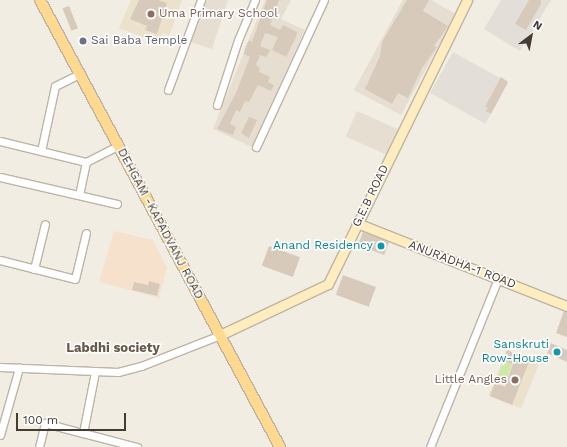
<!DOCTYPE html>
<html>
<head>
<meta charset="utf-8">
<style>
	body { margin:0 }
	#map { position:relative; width:567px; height:447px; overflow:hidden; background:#f2ede2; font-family:"Work Sans",sans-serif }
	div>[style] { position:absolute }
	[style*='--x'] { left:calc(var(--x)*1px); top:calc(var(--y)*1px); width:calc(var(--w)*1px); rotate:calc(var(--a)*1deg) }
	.residential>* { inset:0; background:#e6ded0; transform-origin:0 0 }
	.commercial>* { inset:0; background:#f6e2cc }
	.industrial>* { inset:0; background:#e4ded8; transform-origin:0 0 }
	.education>* { inset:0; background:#ece1cb; transform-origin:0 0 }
	.green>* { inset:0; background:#cfe9a9; transform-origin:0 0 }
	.building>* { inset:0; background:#d7cabb; transform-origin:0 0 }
	.roads { filter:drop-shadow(1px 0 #beb4a5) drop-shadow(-1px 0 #beb4a5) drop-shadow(0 1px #beb4a5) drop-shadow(0 -1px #beb4a5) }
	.street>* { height:7px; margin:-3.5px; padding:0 3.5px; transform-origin:3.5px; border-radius:3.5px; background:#fff }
	.secondary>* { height:9px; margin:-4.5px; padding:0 4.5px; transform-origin:4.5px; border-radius:4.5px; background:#ffedc0 }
	.primary>* { height:10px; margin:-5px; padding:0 5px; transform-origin:5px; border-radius:5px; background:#ffd98f }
	.dots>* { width:11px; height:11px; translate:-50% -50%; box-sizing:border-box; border:2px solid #fff; border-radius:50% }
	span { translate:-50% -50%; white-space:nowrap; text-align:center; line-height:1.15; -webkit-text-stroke:3px #fff; paint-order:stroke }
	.education-label { font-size:12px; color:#785e54 }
	.left { translate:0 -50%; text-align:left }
	.right { translate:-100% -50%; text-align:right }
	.worship-label { font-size:12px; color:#5b616d }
	.street-label { font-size:12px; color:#443c33 }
	.culture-label { font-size:12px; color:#0d838f }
	.neighbourhood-label { font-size:13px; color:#675a4a; font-weight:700 }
	.north { position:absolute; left:511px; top:16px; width:40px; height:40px; -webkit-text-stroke:3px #fff; paint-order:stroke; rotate:32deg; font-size:11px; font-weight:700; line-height:16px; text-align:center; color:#443c33 }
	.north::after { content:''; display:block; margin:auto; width:14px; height:18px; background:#443c33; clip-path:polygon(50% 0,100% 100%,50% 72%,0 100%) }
	.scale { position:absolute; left:16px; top:413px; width:110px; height:18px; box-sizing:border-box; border:2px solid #443c33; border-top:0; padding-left:5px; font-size:12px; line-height:14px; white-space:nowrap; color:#443c33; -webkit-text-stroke:3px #fff; paint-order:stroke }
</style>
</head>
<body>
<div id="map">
	<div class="residential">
		<i style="clip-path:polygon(205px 0,228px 0,212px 49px,191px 42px)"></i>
		<i style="clip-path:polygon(265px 0,291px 0,281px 19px,305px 30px,252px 147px,213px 129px)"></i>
		<i style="clip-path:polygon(403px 0,431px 0,456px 14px,401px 115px,354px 90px)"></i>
		<i style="left:357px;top:111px;width:46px;height:28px;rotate:24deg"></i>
	</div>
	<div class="commercial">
		<i style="clip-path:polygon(114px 231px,153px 240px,167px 268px,159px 298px,99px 282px)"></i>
	</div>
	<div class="industrial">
		<i style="clip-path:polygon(501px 0,551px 0,520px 51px,484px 29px)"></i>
		<i style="left:453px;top:52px;width:63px;height:47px;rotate:29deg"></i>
	</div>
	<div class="education">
		<i style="clip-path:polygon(131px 0,182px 0,169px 36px,163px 33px,159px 43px,119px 28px)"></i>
		<i style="left:507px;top:350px;width:35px;height:49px;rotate:22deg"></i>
	</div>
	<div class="green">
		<i style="left:503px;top:361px;width:9px;height:17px;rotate:18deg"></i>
	</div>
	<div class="building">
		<i style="clip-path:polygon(139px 0,158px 0,167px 3px,157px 34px,145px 30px,147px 26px,130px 19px)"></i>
		<i style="clip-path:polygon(267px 0,279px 0,270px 25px,280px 30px,283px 25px,297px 32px,296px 37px,286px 57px,272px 50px,278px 37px,265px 33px,260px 46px,270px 50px,266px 57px,260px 55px,256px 65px,260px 68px,259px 72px,270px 77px,268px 82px,274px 85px,271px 91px,258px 85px,249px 102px,245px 101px,240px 112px,236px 110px,230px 124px,236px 127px,233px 135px,217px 129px,236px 93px,250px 57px,244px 54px,245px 48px,249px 40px,252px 42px)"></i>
		<i style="clip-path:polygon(407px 0,429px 0,423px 11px,448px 26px,434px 46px,437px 47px,422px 68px,408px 98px,398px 93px,392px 104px,365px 89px,380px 56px,382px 42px)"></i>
		<i style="clip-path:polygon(529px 0,541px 0,541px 4px,526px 30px,515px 24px)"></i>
		<i style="left:69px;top:6px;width:24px;height:7px;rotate:68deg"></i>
		<i style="clip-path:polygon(501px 77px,508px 82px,491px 114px,486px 111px,488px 108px,485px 107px)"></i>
		<i style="clip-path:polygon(249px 117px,257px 120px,249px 138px,241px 133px)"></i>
		<i style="left:363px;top:232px;width:28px;height:14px;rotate:21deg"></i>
		<i style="left:269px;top:246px;width:33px;height:21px;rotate:20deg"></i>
		<i style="left:343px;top:275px;width:35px;height:21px;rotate:20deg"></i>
		<i style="clip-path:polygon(149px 281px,160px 284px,157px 296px,132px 290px,134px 282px,148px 285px)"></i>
		<i style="clip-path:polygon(564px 311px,567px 312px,567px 337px,556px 333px)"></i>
		<i style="clip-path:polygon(551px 343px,567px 350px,567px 362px,547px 353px)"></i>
		<i style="clip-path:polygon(507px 350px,530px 359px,512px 405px,490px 396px,495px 383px,505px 387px,513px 364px,503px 361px)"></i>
	</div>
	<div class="roads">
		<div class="street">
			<i style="--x:168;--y:90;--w:96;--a:-69.9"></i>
			<i style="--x:217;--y:105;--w:68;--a:-72.1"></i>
			<i style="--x:238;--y:40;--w:43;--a:-67"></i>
			<i style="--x:0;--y:141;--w:89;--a:13.7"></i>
			<i style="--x:256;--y:147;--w:162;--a:-65.2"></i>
			<i style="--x:41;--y:151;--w:66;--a:-77.8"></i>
			<i style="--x:55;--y:86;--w:28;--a:-26"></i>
			<i style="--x:0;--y:177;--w:120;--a:13"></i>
			<i style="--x:79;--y:195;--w:34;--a:-78"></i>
			<i style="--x:86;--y:162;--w:36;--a:-27"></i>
			<i style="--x:0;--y:260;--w:77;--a:14.2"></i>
			<i style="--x:75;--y:279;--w:47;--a:-76.6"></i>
			<i style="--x:34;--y:269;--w:46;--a:-76.3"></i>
			<i style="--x:0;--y:367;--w:118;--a:2.4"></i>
			<i style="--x:118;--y:372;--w:24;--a:-15"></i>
			<i style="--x:141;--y:366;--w:85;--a:-21.4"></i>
			<i style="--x:83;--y:433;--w:56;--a:14.5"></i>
			<i style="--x:0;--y:435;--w:70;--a:-74.2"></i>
			<i style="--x:39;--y:447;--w:25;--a:-76"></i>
			<i style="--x:45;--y:423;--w:39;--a:15"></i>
			<i style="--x:83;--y:433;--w:62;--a:-78.9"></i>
			<i style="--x:430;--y:447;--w:181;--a:-68"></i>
		</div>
		<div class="secondary">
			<i style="--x:357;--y:223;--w:226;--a:21.6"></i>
			<i style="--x:220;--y:335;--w:119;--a:-25.3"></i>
			<i style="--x:328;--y:284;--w:316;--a:-63.9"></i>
		</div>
		<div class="primary">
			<i style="--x:40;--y:0;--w:507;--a:61.77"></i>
		</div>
	</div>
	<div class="dots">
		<i style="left:151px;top:14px;background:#8d6e63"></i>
		<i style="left:83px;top:41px;background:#6b7280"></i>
		<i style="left:381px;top:246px;background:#0f9aa8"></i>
		<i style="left:557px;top:352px;background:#0f9aa8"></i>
		<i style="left:515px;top:380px;background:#8d6e63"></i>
	</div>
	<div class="education-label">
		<span class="left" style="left:159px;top:14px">Uma Primary School</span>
		<span class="right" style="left:507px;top:380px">Little Angles</span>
	</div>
	<div class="worship-label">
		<span class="left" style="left:91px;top:41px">Sai Baba Temple</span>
	</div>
	<div class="street-label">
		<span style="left:371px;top:196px;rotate:-64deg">G.E.B ROAD</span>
		<span style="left:160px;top:224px;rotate:62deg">DEHGAM -KAPADVANJ ROAD</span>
		<span style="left:462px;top:265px;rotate:21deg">ANURADHA-1 ROAD</span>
	</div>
	<div class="culture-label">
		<span class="right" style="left:373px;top:246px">Anand Residency</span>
		<span class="right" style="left:549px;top:352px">Sanskruti<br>Row-House</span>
	</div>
	<div class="neighbourhood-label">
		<span style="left:113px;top:348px">Labdhi society</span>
	</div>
	<div class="north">N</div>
	<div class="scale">100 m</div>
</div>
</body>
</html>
